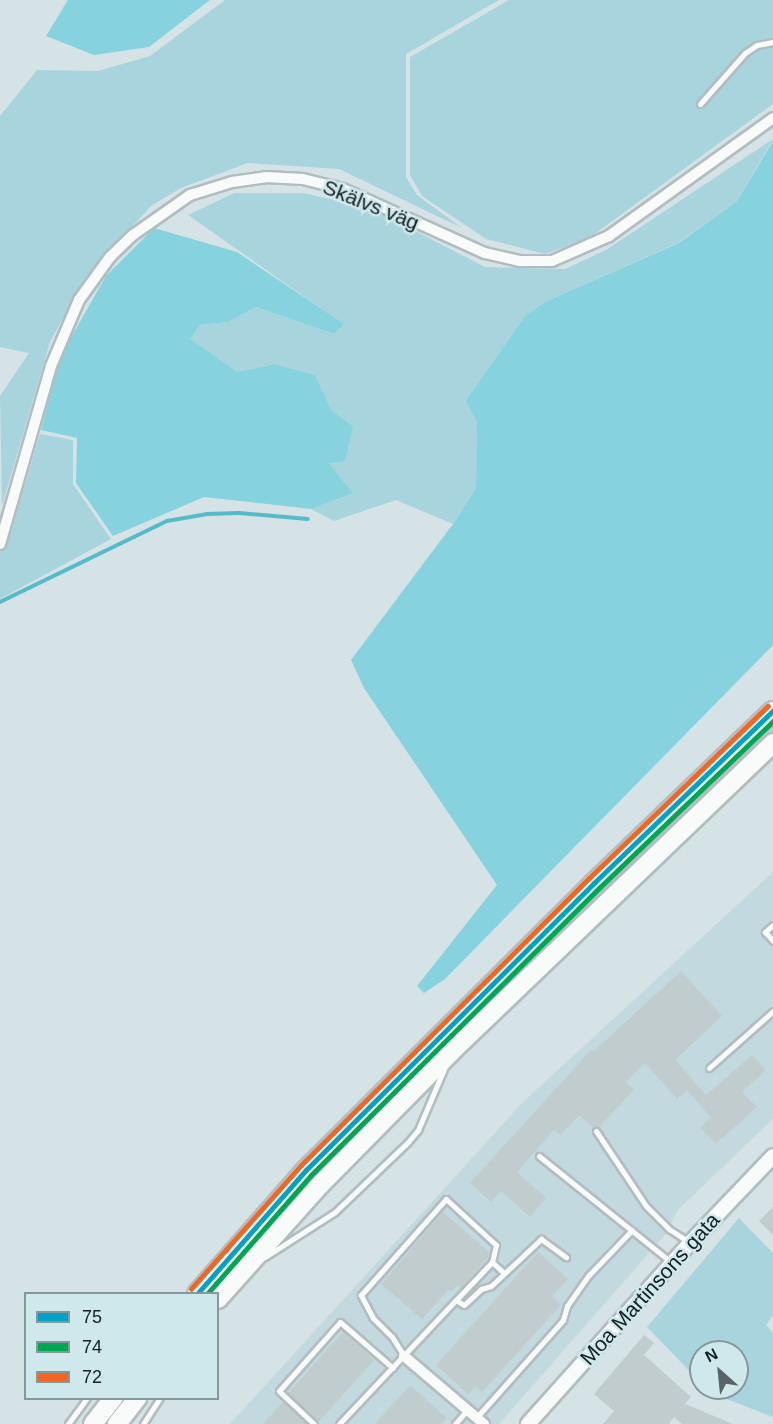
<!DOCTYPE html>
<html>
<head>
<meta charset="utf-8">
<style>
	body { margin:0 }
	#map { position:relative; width:773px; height:1424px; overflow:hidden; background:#d5e3e6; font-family:Arial,sans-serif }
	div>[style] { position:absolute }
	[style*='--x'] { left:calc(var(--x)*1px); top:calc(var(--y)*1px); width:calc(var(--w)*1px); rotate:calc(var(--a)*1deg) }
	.built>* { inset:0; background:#c2dadf }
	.green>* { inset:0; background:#a8d5dd }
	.forest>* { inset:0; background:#86d2de }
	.stream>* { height:4px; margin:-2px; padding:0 2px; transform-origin:2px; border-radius:2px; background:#55bbc9 }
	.building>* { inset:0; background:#c1ccce; transform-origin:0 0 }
	.roads { filter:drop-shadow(2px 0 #b2bdbf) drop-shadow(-2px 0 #b2bdbf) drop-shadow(0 2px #b2bdbf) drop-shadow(0 -2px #b2bdbf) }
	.service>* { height:5px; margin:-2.5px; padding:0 2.5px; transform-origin:2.5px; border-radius:2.5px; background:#f9fbfb }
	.minor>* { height:10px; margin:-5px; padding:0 5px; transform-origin:5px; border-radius:5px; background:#f9fbfb }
	.tertiary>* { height:14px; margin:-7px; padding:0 7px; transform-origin:7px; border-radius:7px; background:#f9fbfb }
	.trunk>* { height:18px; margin:-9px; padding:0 9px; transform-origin:9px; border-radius:9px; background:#f9fbfb }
	.bus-1>* { height:4.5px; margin:-2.25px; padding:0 2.25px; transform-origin:2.25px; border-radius:2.25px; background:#01a2c5 }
	.bus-2>* { height:4.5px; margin:-2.25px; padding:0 2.25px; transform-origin:2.25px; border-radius:2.25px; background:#00a651 }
	.bus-3>* { height:4.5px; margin:-2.25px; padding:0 2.25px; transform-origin:2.25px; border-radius:2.25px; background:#f26522 }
	span { translate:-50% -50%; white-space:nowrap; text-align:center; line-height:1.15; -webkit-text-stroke:5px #cfe8ec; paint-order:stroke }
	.street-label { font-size:21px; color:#161f21 }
	.legend { position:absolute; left:24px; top:1292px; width:195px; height:108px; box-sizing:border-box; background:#cfe8ec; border:2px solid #85989b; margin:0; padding:8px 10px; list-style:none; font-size:18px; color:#161f21 }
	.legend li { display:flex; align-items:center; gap:12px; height:30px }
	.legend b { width:30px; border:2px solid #85989b }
	.north { position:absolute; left:689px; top:1340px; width:60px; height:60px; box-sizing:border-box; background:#cfe8ec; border:2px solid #85989b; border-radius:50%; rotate:333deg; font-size:16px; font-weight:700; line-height:24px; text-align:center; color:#161f21 }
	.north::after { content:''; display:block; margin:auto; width:21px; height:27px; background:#596466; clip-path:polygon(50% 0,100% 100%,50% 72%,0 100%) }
</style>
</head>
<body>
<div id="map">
	<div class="built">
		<i style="clip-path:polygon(773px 872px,773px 1119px,678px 1210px,664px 1236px,499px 1424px,230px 1424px,523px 1102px)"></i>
	</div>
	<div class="green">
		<i style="clip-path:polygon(225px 0,499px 0,406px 54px,406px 177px,417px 195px,462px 228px,339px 169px,248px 163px,181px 188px,151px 206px,83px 281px,50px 342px,2px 506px,0 396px,29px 353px,0 347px,0 116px,37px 70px,98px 71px,150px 56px)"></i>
		<i style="clip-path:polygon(509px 0,773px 0,773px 104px,589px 238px,545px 254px,486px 239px,422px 196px,410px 175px,410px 57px)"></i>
		<i style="clip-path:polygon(773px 139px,737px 201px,678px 243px,547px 301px,526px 315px,477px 422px,476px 488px,453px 524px,396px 500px,334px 521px,311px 509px,353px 493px,329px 463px,353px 426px,331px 410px,314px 375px,274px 364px,238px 372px,189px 339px,200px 325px,228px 322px,256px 307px,334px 334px,343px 324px,188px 215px,234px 193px,303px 193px,371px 208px,485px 267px,565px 269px,606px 250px)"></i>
		<i style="clip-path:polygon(40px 434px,73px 440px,73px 484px,111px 539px,0 599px,0 538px,10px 535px)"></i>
		<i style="clip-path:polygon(773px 724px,773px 731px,703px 795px,702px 793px)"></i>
		<i style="clip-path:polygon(739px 1218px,773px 1253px,773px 1315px,766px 1325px,773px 1333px,773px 1417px,711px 1393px,706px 1388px,737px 1388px,737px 1352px,701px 1352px,701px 1383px,647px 1327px)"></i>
	</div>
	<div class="forest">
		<i style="clip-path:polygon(68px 0,210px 0,149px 47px,94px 55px,46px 36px)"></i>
		<i style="clip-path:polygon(773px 141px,773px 645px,445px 979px,424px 993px,417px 986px,497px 885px,364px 688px,351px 660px,453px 524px,476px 488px,477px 422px,466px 401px,526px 315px,547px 301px,679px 243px,737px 201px)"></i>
		<i style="clip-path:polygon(154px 228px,237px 252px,344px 324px,334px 334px,256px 307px,228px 322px,200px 325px,190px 339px,238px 372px,274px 364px,315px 375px,331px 410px,353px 426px,345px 461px,329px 463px,353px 493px,311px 509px,204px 497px,113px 536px,76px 483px,77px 438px,41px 430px,61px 355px,106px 276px)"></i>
	</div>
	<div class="stream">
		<i style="--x:0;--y:602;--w:186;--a:-25.9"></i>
		<i style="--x:167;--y:521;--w:41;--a:-9.9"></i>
		<i style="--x:207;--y:514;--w:32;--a:-2"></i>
		<i style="--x:239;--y:513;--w:69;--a:5"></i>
	</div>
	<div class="building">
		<i style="clip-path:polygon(681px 971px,722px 1016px,675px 1060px,706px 1095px,752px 1055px,766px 1070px,742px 1092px,757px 1107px,716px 1144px,700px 1127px,711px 1118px,687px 1090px,677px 1099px,645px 1063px,626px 1082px,634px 1090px,599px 1127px,593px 1127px,579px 1115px,560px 1135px,554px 1130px,517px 1172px,546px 1198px,530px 1217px,501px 1191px,491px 1202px,470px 1183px,591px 1050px,593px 1052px)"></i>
		<i style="clip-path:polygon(773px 1207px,773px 1235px,759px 1221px)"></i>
		<i style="clip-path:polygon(443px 1212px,489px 1252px,488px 1258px,461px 1288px,457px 1285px,451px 1292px,449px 1289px,422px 1319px,381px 1284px)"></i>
		<i style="clip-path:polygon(538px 1252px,568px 1279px,552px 1296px,561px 1305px,482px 1392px,475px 1386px,468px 1394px,436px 1365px)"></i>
		<i style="left:343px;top:1332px;width:42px;height:82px;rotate:42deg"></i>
		<i style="clip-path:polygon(644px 1335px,654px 1343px,644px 1355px,691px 1397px,685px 1404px,733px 1424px,682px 1424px,674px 1417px,669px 1424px,603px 1424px,614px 1411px,594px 1394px)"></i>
		<i style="clip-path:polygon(410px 1385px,447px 1418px,441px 1424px,375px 1424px)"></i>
		<i style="clip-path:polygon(283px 1402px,307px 1424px,263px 1424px)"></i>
	</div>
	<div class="roads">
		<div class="service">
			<i style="--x:700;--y:104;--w:68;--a:-48.6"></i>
			<i style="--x:745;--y:53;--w:14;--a:-34"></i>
			<i style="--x:757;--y:45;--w:16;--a:-11"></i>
			<i style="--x:773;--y:925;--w:11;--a:139"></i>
			<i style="--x:765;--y:932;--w:12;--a:48"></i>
			<i style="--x:709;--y:1068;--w:86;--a:-41.7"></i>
			<i style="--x:596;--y:1131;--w:90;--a:56.3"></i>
			<i style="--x:646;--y:1206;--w:33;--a:45"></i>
			<i style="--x:669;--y:1229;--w:24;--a:33"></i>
			<i style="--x:539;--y:1156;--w:169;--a:38.8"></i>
			<i style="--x:265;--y:1257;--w:83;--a:-32.7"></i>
			<i style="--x:335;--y:1212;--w:101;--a:-43.8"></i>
			<i style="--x:408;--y:1142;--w:16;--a:-50"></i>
			<i style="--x:418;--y:1130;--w:66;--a:-66.9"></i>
			<i style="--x:492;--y:1262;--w:16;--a:43"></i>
			<i style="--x:404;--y:1356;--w:22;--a:-122"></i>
			<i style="--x:392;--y:1337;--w:27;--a:-135"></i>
			<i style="--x:373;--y:1318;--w:26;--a:-118"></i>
			<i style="--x:361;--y:1295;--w:128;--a:-48.5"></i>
			<i style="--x:446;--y:1199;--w:68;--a:42.6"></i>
			<i style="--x:496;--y:1245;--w:17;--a:103"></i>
			<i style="--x:492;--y:1262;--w:52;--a:133.5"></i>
			<i style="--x:476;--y:1418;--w:131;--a:-48.4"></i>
			<i style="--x:563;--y:1320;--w:15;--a:-74"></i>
			<i style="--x:567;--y:1306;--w:38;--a:-55"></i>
			<i style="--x:589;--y:1275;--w:62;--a:-46.3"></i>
			<i style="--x:68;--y:1424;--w:32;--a:-54"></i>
			<i style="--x:143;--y:1424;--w:31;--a:-57"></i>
			<i style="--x:314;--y:1424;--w:48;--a:-136.7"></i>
			<i style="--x:279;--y:1391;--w:92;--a:-48.5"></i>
			<i style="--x:340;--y:1322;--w:70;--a:41"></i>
			<i style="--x:339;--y:1424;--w:170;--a:-46.7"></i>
			<i style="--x:456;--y:1300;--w:9;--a:32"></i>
			<i style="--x:464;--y:1305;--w:23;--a:-43"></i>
			<i style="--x:481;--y:1289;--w:10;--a:-17"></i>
			<i style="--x:491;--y:1286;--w:69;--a:-43.2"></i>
			<i style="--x:541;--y:1239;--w:31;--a:36"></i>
			<i style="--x:455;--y:1424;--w:18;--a:-49"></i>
		</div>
		<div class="minor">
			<i style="--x:0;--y:544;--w:185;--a:-74"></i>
			<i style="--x:51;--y:366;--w:72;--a:-67"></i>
			<i style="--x:79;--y:300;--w:53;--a:-54.2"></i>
			<i style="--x:110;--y:257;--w:32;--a:-44"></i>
			<i style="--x:133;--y:235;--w:70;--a:-35.1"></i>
			<i style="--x:190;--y:195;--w:44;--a:-17.2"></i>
			<i style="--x:232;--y:182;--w:34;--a:-8"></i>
			<i style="--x:266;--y:177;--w:37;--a:3"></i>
			<i style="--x:303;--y:179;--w:41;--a:14"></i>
			<i style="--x:343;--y:189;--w:156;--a:24.3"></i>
			<i style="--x:485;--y:253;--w:35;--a:13"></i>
			<i style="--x:519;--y:261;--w:33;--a:0"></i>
			<i style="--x:552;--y:261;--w:62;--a:-23.7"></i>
			<i style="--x:609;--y:236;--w:202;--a:-35.7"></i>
			<i style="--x:404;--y:1356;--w:105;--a:40.4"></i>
		</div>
		<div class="tertiary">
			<i style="--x:528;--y:1424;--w:243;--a:-48.2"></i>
			<i style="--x:690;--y:1243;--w:120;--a:-46.3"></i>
		</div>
		<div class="trunk">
			<i style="--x:197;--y:1294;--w:165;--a:-48.7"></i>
			<i style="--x:306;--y:1170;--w:407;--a:-44.9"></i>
			<i style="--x:594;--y:883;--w:248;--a:-43.9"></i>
			<i style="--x:218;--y:1299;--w:154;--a:-48.2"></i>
			<i style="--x:321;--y:1184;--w:184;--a:-45.4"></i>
			<i style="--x:450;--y:1053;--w:448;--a:-43.8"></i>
			<i style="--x:93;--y:1424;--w:33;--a:-52"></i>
			<i style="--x:117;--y:1424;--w:33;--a:-52"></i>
		</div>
	</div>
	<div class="bus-1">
		<i style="--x:197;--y:1294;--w:165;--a:-48.7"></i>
		<i style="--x:306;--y:1170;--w:407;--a:-44.9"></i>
		<i style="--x:594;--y:883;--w:248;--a:-43.9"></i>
	</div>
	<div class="bus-2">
		<i style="--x:207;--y:1294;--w:158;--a:-48.8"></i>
		<i style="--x:311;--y:1175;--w:407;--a:-44.9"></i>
		<i style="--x:599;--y:888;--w:241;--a:-43.8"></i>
	</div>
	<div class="bus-3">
		<i style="--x:191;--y:1289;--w:166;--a:-48.4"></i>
		<i style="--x:301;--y:1165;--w:407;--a:-44.9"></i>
		<i style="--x:589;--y:878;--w:248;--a:-43.9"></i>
	</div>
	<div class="street-label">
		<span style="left:371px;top:205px;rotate:22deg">Skälvs väg</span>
		<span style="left:650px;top:1289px;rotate:-48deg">Moa Martinsons gata</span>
	</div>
	<ul class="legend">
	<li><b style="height:8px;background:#01a2c5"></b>75</li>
	<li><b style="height:8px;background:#00a651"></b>74</li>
	<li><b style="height:8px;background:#f26522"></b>72</li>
	</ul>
	<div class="north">N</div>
</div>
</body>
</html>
